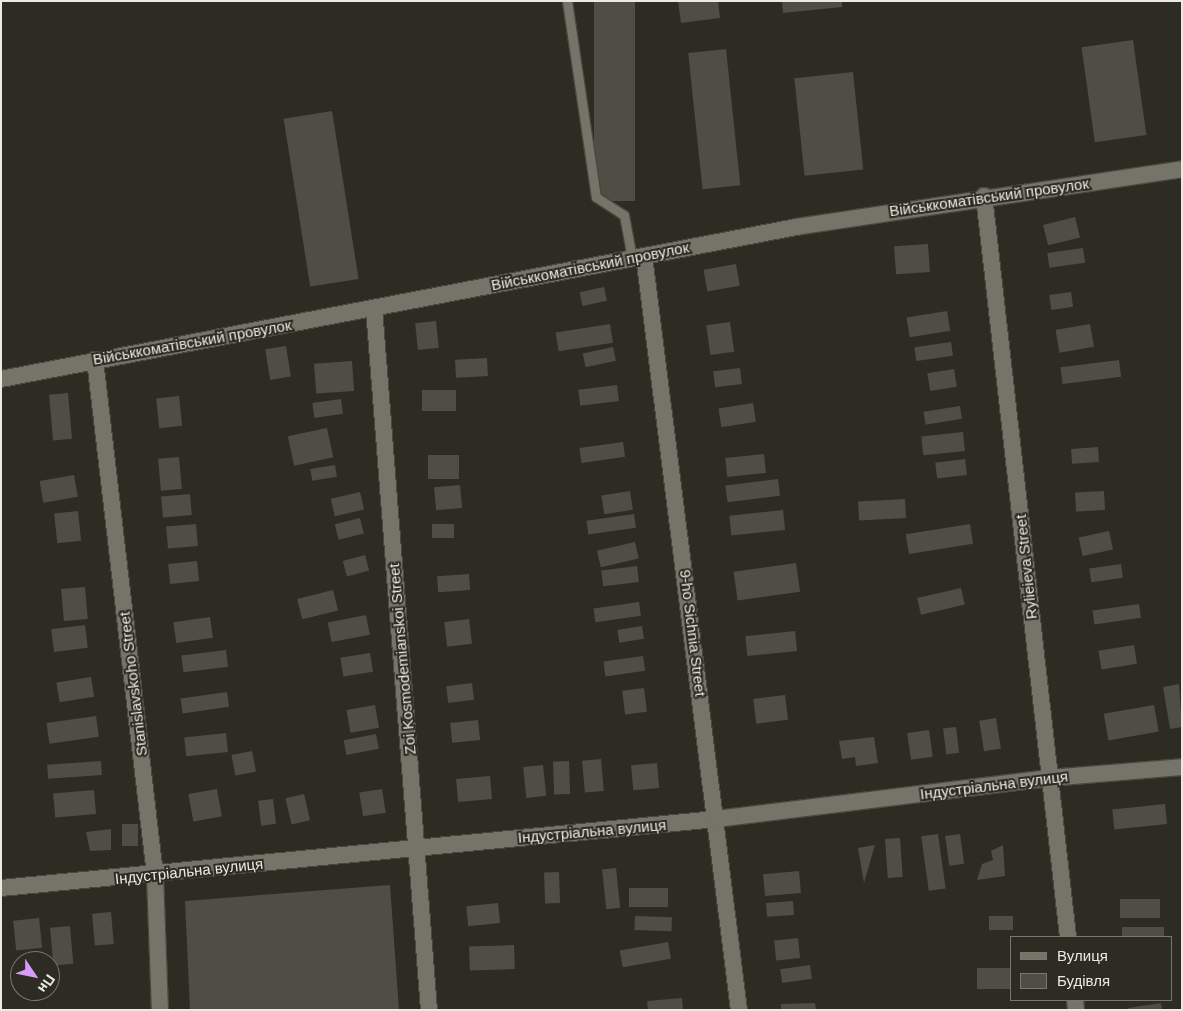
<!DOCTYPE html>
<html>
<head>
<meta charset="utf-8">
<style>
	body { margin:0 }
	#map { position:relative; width:1183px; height:1011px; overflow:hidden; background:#2c2c22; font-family:Helvetica,sans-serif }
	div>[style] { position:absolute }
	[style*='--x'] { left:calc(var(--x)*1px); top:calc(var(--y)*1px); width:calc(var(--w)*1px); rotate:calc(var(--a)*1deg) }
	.building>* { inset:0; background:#4e4e44; transform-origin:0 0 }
	.roads { filter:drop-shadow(1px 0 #484740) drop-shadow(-1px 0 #484740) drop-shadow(0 1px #484740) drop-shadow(0 -1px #484740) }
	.service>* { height:9px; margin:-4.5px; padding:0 4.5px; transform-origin:4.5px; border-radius:4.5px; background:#747469 }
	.minor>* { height:16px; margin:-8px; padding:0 8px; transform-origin:8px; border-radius:8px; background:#747469 }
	span { translate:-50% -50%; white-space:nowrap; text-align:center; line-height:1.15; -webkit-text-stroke:4px #2c2c22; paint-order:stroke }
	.street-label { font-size:15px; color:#eaeae4 }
	.frame { position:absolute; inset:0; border:2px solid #eaeae4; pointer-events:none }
	.legend { position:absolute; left:1010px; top:936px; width:162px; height:65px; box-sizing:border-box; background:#2c2c22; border:1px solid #787870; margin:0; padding:6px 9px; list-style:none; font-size:15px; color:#eaeae4 }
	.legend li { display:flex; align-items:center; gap:10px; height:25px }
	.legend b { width:25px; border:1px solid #787870 }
	.north { position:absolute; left:10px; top:951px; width:50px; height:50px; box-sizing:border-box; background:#2c2c22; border:1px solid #787870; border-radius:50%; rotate:124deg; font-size:14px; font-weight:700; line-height:20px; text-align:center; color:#eaeae4 }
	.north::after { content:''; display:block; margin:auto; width:18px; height:22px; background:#d69bfa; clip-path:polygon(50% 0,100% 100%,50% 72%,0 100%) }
</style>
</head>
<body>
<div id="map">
	<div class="building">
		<i style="left:594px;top:1px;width:41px;height:200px"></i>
		<i style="clip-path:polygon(678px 1px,718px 1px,720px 18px,681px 23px)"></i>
		<i style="clip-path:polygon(782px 1px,842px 1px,842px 7px,783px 13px)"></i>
		<i style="left:1133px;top:40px;width:96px;height:52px;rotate:82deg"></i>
		<i style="left:726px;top:49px;width:137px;height:38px;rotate:84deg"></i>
		<i style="left:853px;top:72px;width:98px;height:59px;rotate:84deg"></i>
		<i style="left:332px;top:111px;width:170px;height:49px;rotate:81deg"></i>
		<i style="left:1075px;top:217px;width:21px;height:33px;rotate:76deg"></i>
		<i style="left:928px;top:244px;width:28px;height:34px;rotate:86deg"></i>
		<i style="left:1083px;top:248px;width:15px;height:36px;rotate:82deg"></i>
		<i style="left:736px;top:264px;width:22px;height:33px;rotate:80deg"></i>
		<i style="left:604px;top:287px;width:14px;height:25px;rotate:78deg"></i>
		<i style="left:1071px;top:292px;width:15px;height:22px;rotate:82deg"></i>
		<i style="left:947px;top:311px;width:20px;height:41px;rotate:81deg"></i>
		<i style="left:436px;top:321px;width:27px;height:21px;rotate:84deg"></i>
		<i style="left:730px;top:322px;width:30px;height:24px;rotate:82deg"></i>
		<i style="left:610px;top:324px;width:19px;height:55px;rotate:81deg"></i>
		<i style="left:1090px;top:324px;width:23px;height:35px;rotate:80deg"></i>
		<i style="left:951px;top:342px;width:14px;height:37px;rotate:82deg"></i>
		<i style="left:286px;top:346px;width:31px;height:21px;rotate:81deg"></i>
		<i style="left:613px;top:347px;width:14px;height:31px;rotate:78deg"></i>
		<i style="left:487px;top:358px;width:18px;height:32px;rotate:87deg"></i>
		<i style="left:1119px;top:360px;width:17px;height:59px;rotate:83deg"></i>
		<i style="left:352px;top:361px;width:30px;height:38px;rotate:86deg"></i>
		<i style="left:740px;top:368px;width:16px;height:27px;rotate:83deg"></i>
		<i style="left:954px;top:369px;width:18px;height:27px;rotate:81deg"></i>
		<i style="left:617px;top:385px;width:16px;height:39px;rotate:83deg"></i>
		<i style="left:422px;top:390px;width:34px;height:21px"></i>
		<i style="left:68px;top:393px;width:46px;height:19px;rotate:85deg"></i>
		<i style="left:179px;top:396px;width:30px;height:23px;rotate:84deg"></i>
		<i style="left:341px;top:399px;width:15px;height:29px;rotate:82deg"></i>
		<i style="left:753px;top:403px;width:19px;height:35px;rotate:81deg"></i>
		<i style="left:960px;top:406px;width:13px;height:37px;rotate:81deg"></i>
		<i style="left:327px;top:428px;width:30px;height:40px;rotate:78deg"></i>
		<i style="left:963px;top:432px;width:19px;height:42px;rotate:84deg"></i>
		<i style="left:623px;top:442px;width:15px;height:44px;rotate:82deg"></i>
		<i style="left:1098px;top:447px;width:15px;height:27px;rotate:86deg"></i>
		<i style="left:764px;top:454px;width:19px;height:39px;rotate:84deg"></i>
		<i style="left:459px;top:455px;width:24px;height:31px;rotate:90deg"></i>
		<i style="left:179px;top:457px;width:32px;height:21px;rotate:85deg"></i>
		<i style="left:965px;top:459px;width:16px;height:30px;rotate:83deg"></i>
		<i style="left:335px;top:465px;width:12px;height:25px;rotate:81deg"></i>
		<i style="left:74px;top:475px;width:22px;height:35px;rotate:80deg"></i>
		<i style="left:778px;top:479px;width:17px;height:53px;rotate:83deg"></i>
		<i style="left:460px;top:485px;width:23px;height:26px;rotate:85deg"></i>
		<i style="left:630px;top:491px;width:19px;height:29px;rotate:81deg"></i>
		<i style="left:1104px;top:491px;width:19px;height:29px;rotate:87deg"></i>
		<i style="left:360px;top:492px;width:18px;height:30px;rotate:77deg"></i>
		<i style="left:190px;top:494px;width:21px;height:29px;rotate:85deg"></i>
		<i style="left:905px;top:499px;width:19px;height:47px;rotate:87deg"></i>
		<i style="left:783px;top:510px;width:20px;height:54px;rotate:84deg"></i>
		<i style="left:78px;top:511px;width:30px;height:24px;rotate:84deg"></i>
		<i style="left:634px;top:514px;width:14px;height:48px;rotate:82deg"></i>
		<i style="left:360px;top:518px;width:16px;height:26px;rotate:76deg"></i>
		<i style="left:196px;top:524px;width:22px;height:30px;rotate:85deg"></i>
		<i style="left:454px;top:524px;width:14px;height:22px;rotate:90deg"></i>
		<i style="left:970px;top:524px;width:20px;height:65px;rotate:81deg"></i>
		<i style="left:1109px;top:531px;width:19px;height:31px;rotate:78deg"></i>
		<i style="left:635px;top:542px;width:17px;height:39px;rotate:77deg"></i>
		<i style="left:365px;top:555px;width:16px;height:23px;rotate:75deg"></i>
		<i style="left:197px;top:561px;width:20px;height:29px;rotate:84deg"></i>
		<i style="left:796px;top:563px;width:29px;height:63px;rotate:82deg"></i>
		<i style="left:1121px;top:564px;width:14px;height:32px;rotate:82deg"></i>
		<i style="left:637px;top:566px;width:16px;height:36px;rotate:83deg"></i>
		<i style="left:469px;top:574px;width:16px;height:32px;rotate:86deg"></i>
		<i style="left:85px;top:587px;width:32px;height:24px;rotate:85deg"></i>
		<i style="left:961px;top:588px;width:17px;height:45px;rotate:77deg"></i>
		<i style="left:333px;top:590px;width:21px;height:37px;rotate:76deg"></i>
		<i style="left:639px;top:602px;width:14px;height:46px;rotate:82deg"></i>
		<i style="left:1139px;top:604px;width:14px;height:47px;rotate:82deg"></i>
		<i style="left:366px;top:615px;width:20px;height:39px;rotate:79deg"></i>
		<i style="left:210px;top:617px;width:21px;height:37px;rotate:82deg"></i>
		<i style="left:469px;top:619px;width:25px;height:25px;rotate:83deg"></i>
		<i style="left:85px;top:625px;width:23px;height:34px;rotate:83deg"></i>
		<i style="left:642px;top:626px;width:13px;height:25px;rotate:81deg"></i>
		<i style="left:795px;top:631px;width:20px;height:50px;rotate:84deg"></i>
		<i style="left:1134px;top:645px;width:19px;height:36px;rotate:81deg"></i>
		<i style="left:226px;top:650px;width:17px;height:45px;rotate:83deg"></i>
		<i style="left:370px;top:653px;width:19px;height:30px;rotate:81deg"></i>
		<i style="left:643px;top:656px;width:15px;height:40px;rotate:82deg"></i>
		<i style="left:91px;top:677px;width:20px;height:35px;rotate:81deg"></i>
		<i style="left:472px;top:683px;width:17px;height:26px;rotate:83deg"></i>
		<i style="clip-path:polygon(1179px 684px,1182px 727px,1170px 729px,1163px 687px)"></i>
		<i style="left:644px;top:688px;width:24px;height:22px;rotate:83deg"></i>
		<i style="left:227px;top:692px;width:15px;height:47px;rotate:82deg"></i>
		<i style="left:785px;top:695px;width:25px;height:32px;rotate:83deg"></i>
		<i style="left:375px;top:705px;width:23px;height:29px;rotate:80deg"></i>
		<i style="left:1154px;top:705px;width:27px;height:51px;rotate:80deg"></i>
		<i style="left:96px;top:716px;width:21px;height:50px;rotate:82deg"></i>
		<i style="left:996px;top:718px;width:31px;height:17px;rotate:81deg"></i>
		<i style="left:478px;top:720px;width:20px;height:28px;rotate:84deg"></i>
		<i style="left:956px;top:727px;width:26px;height:13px;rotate:83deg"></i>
		<i style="left:929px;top:730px;width:27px;height:22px;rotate:82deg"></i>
		<i style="left:226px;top:733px;width:19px;height:42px;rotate:84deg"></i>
		<i style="left:376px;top:734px;width:15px;height:33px;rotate:79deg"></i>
		<i style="clip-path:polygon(874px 737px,878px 763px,856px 766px,855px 757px,842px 759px,839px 741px)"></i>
		<i style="left:252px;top:751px;width:21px;height:21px;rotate:79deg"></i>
		<i style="left:601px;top:759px;width:32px;height:19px;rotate:85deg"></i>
		<i style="left:101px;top:761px;width:14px;height:54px;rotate:86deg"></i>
		<i style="left:569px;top:761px;width:33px;height:16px;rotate:88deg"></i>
		<i style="left:657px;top:763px;width:25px;height:26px;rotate:85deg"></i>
		<i style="left:543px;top:765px;width:31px;height:20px;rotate:84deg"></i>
		<i style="left:490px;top:776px;width:23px;height:34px;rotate:85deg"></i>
		<i style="left:217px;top:789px;width:28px;height:29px;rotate:80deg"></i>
		<i style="left:382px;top:789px;width:24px;height:23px;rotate:81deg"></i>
		<i style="left:94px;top:790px;width:24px;height:41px;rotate:85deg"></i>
		<i style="left:304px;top:794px;width:27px;height:19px;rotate:77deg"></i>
		<i style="left:273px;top:799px;width:25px;height:15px;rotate:83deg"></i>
		<i style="left:1165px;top:804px;width:20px;height:53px;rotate:84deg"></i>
		<i style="left:122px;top:824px;width:16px;height:22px"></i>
		<i style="clip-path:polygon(111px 829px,111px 850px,90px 851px,86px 832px)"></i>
		<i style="left:938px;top:834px;width:55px;height:17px;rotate:82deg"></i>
		<i style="left:960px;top:834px;width:30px;height:15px;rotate:82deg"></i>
		<i style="left:900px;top:838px;width:39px;height:15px;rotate:86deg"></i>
		<i style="clip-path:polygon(875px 845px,864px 883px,858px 848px)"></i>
		<i style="clip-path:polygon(1003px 845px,1005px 876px,977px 880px,982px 864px,993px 860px,991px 851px)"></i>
		<i style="left:616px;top:868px;width:40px;height:14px;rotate:84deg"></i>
		<i style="left:799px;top:871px;width:22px;height:36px;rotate:85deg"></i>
		<i style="left:559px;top:872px;width:31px;height:15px;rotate:88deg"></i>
		<i style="clip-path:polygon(390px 885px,399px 1010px,190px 1010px,185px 901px)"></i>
		<i style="left:668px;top:888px;width:19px;height:39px;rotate:90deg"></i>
		<i style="left:1120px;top:899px;width:40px;height:19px"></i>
		<i style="left:793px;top:901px;width:14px;height:27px;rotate:86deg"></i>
		<i style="left:498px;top:903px;width:20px;height:32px;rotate:84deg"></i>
		<i style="left:111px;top:912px;width:32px;height:19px;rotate:85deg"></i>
		<i style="left:635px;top:916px;width:37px;height:14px;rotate:2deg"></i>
		<i style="left:1013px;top:916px;width:14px;height:24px;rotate:90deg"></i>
		<i style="left:39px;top:918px;width:30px;height:26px;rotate:84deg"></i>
		<i style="left:70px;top:926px;width:38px;height:20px;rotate:85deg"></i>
		<i style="left:1164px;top:927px;width:10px;height:42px;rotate:90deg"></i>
		<i style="left:798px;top:938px;width:20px;height:24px;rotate:84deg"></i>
		<i style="left:668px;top:942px;width:17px;height:49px;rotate:80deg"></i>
		<i style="left:514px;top:945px;width:24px;height:45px;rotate:88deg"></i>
		<i style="left:810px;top:965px;width:14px;height:30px;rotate:82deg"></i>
		<i style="left:1012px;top:968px;width:21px;height:35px;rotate:90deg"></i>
		<i style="clip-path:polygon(682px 998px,683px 1010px,648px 1010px,647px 1001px)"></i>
		<i style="clip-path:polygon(815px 1003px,816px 1010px,781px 1010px,781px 1004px)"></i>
		<i style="clip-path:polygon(1161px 1003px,1162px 1010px,1128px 1010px,1128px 1008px)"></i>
	</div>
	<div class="roads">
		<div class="service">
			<i style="--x:567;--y:1;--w:198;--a:81.6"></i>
			<i style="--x:596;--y:197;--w:33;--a:33"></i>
			<i style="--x:624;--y:215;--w:44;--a:79.5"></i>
		</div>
		<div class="minor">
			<i style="--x:984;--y:196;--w:746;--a:83.53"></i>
			<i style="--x:644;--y:256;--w:760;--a:82.82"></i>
			<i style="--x:374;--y:308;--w:704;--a:85.52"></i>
			<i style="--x:95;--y:360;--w:518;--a:83.35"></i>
			<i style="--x:155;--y:875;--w:135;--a:87.9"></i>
			<i style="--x:1;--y:379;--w:809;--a:-10.82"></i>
			<i style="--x:796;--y:227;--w:390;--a:-8.5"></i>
			<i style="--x:1;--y:888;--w:718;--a:-5.51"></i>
			<i style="--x:716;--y:819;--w:336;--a:-7"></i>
			<i style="--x:1049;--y:778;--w:133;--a:-4.7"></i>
			<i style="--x:1075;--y:1000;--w:10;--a:84"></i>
		</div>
	</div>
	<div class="street-label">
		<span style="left:989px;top:197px;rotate:-8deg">Військкоматівський провулок</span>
		<span style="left:590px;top:266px;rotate:-11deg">Військкоматівський провулок</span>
		<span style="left:192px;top:342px;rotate:-10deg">Військкоматівський провулок</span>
		<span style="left:1026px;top:567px;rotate:-96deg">Rylieieva Street</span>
		<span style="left:693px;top:633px;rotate:83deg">9-ho Sichnia Street</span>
		<span style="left:402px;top:659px;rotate:-95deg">Zoi Kosmodemianskoi Street</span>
		<span style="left:133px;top:684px;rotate:-97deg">Stanislavskoho Street</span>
		<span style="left:994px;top:785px;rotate:-7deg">Індустріальна вулиця</span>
		<span style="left:592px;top:831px;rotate:-5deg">Індустріальна вулиця</span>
		<span style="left:189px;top:871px;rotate:-6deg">Індустріальна вулиця</span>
	</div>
	<div class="frame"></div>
	<ul class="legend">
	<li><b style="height:6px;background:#747469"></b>Вулиця</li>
	<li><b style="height:14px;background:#4e4e44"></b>Будівля</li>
	</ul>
	<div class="north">Пн</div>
</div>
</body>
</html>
